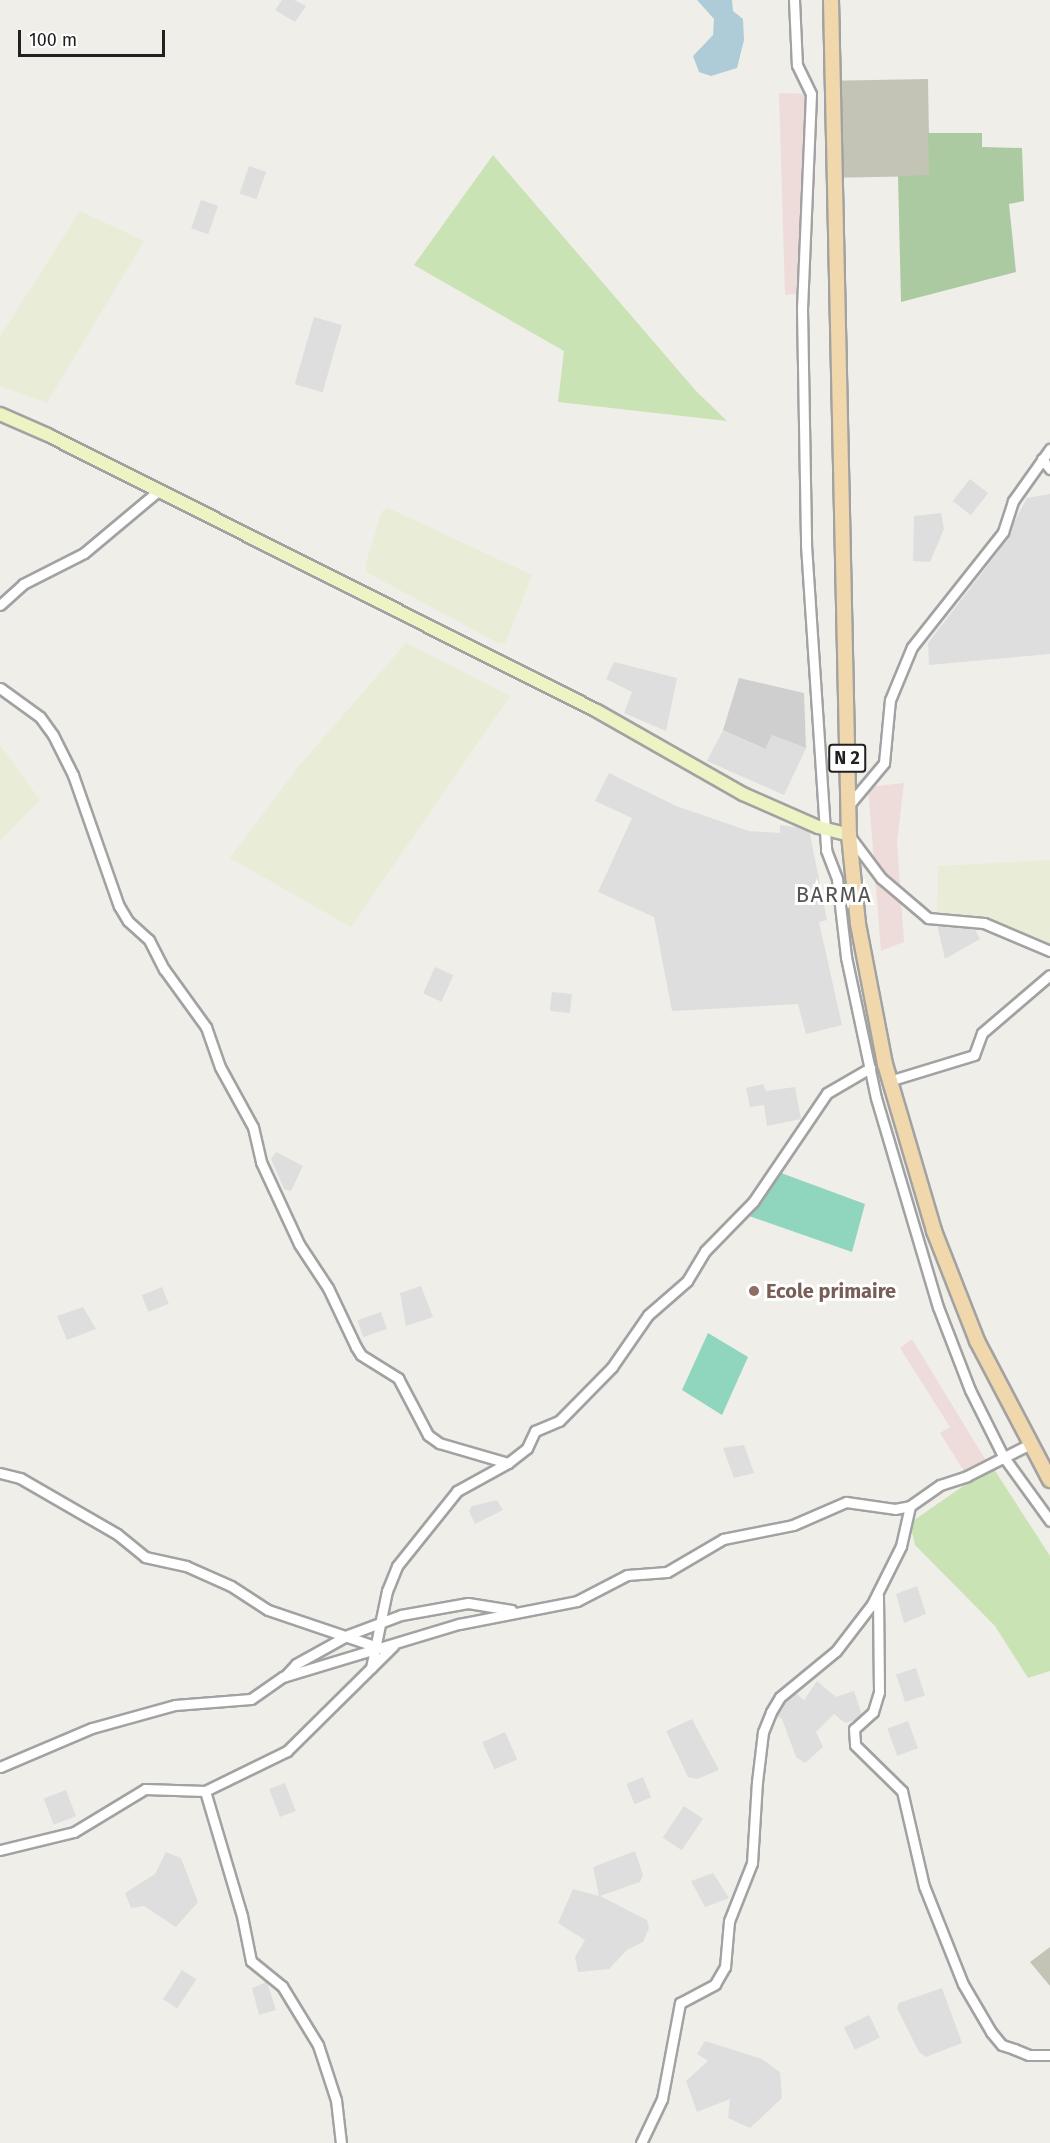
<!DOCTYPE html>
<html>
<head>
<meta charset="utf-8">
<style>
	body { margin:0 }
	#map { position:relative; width:1050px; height:2143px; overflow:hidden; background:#f0eee9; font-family:"Fira Sans",sans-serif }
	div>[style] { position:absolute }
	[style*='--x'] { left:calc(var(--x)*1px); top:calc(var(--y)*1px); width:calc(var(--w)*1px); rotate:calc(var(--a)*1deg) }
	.residential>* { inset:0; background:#dfdede; transform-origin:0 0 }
	.commercial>* { inset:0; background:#eedcda }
	.religious>* { inset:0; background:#cfcfcf }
	.construction>* { inset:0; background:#c3c4b5; transform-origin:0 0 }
	.farmland>* { inset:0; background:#e9ecd6 }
	.grass>* { inset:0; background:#c9e3b5 }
	.forest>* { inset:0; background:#accaa2 }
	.pitch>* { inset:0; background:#90d5be }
	.water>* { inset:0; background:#aeccd8 }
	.roads { filter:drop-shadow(2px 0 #a2a2a2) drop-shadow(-2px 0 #a2a2a2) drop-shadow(0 2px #a2a2a2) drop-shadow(0 -2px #a2a2a2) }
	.street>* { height:9px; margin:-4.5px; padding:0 4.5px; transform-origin:4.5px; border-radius:4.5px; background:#fff }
	.secondary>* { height:12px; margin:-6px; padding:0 6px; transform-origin:6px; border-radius:6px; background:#eef3c4 }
	.primary>* { height:14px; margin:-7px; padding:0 7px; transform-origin:7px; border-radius:7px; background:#f1d7ac }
	.dots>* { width:16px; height:16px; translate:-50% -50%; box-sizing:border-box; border:3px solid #fff; border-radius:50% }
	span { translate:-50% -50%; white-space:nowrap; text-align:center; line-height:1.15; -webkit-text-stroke:6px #fff; paint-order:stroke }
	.shield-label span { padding:2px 4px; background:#fff; border:2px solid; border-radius:4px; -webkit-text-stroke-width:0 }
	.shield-label { font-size:18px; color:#212121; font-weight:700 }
	.education-label { font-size:20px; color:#785e54; font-weight:700 }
	.left { translate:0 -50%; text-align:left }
	.quarter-label { font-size:22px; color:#545454; letter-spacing:1.5px }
	.scale { position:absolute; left:18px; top:30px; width:147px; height:27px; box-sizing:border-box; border:3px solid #212121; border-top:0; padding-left:8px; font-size:18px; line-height:21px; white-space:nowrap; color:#212121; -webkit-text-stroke:4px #fff; paint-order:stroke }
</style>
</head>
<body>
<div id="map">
	<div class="residential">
		<i style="clip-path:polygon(282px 0,294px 0,306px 6px,295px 22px,275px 10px)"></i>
		<i style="left:249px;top:166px;width:18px;height:29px;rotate:19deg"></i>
		<i style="left:201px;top:200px;width:18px;height:30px;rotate:19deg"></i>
		<i style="left:314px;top:317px;width:29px;height:70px;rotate:16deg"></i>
		<i style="left:970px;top:479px;width:23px;height:28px;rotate:38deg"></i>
		<i style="clip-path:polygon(1050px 494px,1050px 654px,929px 665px,928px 643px,998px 552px,1027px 498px)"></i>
		<i style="clip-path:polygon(941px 513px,944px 529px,930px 562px,913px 561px,914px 516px)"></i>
		<i style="clip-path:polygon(614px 662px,677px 678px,666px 731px,624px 713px,632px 692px,606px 679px)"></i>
		<i style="clip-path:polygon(723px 730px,764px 749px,772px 735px,806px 748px,784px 795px,707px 761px)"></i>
		<i style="clip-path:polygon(609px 773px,676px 806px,749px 831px,780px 833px,780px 825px,809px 829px,827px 920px,819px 922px,842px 1025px,806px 1034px,798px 1004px,672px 1011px,654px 917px,598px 892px,632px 818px,595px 801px)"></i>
		<i style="clip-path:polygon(972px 924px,980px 939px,945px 959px,937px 925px)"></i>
		<i style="left:435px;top:967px;width:20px;height:29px;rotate:24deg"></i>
		<i style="left:552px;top:992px;width:20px;height:19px;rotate:6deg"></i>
		<i style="clip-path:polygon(763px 1084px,766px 1091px,795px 1087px,801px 1119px,767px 1126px,764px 1105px,750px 1107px,746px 1088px)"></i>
		<i style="clip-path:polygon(276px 1152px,303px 1166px,291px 1191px,284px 1189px,271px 1159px)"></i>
		<i style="clip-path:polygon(421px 1286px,433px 1317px,406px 1326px,400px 1293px)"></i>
		<i style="left:162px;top:1287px;width:18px;height:22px;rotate:68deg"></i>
		<i style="clip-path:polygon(83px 1307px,96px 1329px,67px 1340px,57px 1316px)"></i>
		<i style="left:381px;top:1312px;width:18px;height:25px;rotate:71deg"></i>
		<i style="clip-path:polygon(744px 1445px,754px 1473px,734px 1478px,723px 1448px)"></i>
		<i style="clip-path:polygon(497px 1500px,503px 1510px,475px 1524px,469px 1511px,472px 1506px)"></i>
		<i style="clip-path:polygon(917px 1586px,926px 1614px,904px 1623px,896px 1594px)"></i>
		<i style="left:916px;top:1668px;width:29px;height:21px;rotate:72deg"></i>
		<i style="clip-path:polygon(817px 1681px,836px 1697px,854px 1691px,863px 1718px,845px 1723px,834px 1714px,816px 1732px,823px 1747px,805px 1763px,796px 1757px,782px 1719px,771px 1712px,790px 1688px,804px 1700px)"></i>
		<i style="clip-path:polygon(692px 1719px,719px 1770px,697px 1779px,688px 1777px,666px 1731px)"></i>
		<i style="left:908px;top:1721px;width:29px;height:22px;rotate:70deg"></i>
		<i style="left:505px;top:1732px;width:30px;height:25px;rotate:66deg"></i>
		<i style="left:643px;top:1777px;width:22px;height:18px;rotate:68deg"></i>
		<i style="left:285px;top:1783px;width:30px;height:17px;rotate:69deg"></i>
		<i style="left:66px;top:1790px;width:28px;height:24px;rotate:69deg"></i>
		<i style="left:684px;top:1806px;width:23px;height:38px;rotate:34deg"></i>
		<i style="clip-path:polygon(635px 1851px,643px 1875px,640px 1882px,600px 1896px,647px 1920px,649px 1928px,643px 1942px,627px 1950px,609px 1969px,578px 1972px,575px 1957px,585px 1940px,558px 1923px,573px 1889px,599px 1896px,593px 1867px)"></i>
		<i style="clip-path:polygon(166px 1852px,181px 1858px,198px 1902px,176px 1927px,144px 1906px,131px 1908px,125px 1893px,155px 1874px)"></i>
		<i style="clip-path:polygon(713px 1873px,729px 1898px,705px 1907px,691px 1881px)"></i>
		<i style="left:182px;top:1970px;width:17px;height:35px;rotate:33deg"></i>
		<i style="clip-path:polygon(267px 1982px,276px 2010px,259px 2015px,252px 1988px)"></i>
		<i style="clip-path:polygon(942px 1988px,962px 2043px,926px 2057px,919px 2052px,897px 2008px,899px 2003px)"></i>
		<i style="left:869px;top:2015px;width:25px;height:28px;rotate:64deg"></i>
		<i style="clip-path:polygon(705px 2041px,762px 2059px,780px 2072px,782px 2098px,750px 2128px,728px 2118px,730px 2099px,697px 2112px,686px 2081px,708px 2061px,697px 2054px)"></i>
	</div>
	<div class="commercial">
		<i style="clip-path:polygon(779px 93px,811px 94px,802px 293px,785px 295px)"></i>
		<i style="clip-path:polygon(904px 783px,897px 842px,904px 942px,881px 951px,868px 787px)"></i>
		<i style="clip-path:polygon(912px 1339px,988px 1464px,967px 1476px,940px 1433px,950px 1427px,900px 1348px)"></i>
	</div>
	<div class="religious">
		<i style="clip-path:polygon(739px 678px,804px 693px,806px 748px,772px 735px,765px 749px,723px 730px)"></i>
	</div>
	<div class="construction">
		<i style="left:928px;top:79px;width:97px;height:95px;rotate:89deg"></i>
		<i style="clip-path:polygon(1050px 1947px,1050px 1986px,1030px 1962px)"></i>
	</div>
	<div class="farmland">
		<i style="clip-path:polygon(80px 211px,144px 241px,47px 403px,0 386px,0 337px)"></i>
		<i style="clip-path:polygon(388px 508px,532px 575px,506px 642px,500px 644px,368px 573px,365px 566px,382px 511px)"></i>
		<i style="clip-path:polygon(406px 643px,510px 696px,351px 927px,230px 858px,299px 766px)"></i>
		<i style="clip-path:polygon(0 745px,40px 800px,0 841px)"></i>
		<i style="clip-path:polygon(1050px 860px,1050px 946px,983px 918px,937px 919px,938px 866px)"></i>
	</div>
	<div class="grass">
		<i style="clip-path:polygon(493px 155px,696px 391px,727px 421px,558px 402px,564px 351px,414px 265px)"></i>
		<i style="clip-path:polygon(992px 1466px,1050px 1556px,1050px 1671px,1028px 1678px,995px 1626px,915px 1545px,910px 1523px)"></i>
	</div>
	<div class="forest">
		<i style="clip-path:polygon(928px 133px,982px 133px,982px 147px,1022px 148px,1024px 201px,1009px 204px,1016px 272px,901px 302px,898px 176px,929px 175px)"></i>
	</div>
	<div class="pitch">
		<i style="clip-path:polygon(773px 1170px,865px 1204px,852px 1252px,749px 1216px,753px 1202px)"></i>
		<i style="clip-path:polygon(708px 1333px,748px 1357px,722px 1415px,682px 1390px)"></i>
	</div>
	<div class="water">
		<i style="clip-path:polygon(697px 0,732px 0,733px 11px,743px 19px,744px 40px,737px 68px,711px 76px,699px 72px,693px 56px,713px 35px,714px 19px)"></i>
	</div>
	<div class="roads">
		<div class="street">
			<i style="--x:794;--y:0;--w:65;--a:87.4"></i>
			<i style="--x:797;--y:65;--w:32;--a:64"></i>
			<i style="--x:811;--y:94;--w:215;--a:92.4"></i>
			<i style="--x:802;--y:309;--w:236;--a:89"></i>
			<i style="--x:806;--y:545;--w:306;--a:86.2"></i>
			<i style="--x:826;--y:850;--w:31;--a:69"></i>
			<i style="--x:837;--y:879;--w:79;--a:83.4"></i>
			<i style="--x:846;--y:957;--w:144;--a:78"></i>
			<i style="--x:876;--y:1098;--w:218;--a:73.5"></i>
			<i style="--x:938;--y:1307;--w:89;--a:68.9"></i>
			<i style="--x:970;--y:1390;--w:74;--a:63.4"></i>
			<i style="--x:1003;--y:1456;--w:80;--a:54.1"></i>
			<i style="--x:1042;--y:459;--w:13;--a:51"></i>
			<i style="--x:0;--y:605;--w:31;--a:-42"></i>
			<i style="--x:23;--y:584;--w:68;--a:-26.9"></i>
			<i style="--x:84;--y:553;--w:95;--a:-39.9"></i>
			<i style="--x:0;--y:688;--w:49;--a:35.9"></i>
			<i style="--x:40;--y:717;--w:22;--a:54"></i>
			<i style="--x:53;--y:735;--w:45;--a:63.4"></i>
			<i style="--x:73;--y:775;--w:139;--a:70.7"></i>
			<i style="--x:119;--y:906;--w:17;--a:59"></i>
			<i style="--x:128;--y:921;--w:28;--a:42"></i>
			<i style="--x:149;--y:940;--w:33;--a:63"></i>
			<i style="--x:164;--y:969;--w:72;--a:54.1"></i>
			<i style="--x:206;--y:1027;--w:42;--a:70.7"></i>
			<i style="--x:220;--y:1067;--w:68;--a:61.2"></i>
			<i style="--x:253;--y:1127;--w:36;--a:77"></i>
			<i style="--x:261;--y:1162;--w:90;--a:65.1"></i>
			<i style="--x:299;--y:1244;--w:53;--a:56.6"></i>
			<i style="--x:328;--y:1288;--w:65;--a:64.6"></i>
			<i style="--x:356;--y:1347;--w:9;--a:58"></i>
			<i style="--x:361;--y:1355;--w:44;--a:31.9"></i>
			<i style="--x:398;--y:1378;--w:64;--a:62.2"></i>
			<i style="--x:428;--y:1435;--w:14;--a:36"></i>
			<i style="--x:439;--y:1443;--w:72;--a:16.2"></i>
			<i style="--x:848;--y:806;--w:56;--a:-50.1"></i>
			<i style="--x:884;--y:763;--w:63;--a:-84.6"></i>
			<i style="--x:890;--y:700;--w:57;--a:-67.5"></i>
			<i style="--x:912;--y:647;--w:147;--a:-51.6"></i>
			<i style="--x:1003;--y:532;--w:33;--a:-72"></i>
			<i style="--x:1013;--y:501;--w:64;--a:-54.6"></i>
			<i style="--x:851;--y:838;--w:50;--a:53.1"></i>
			<i style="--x:881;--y:878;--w:62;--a:40.4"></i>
			<i style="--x:928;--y:918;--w:56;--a:5.1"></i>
			<i style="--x:984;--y:923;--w:72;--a:23"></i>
			<i style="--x:889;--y:1081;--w:89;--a:-17"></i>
			<i style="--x:974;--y:1055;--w:23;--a:-70"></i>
			<i style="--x:982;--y:1033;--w:89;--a:-40.5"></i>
			<i style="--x:0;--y:1473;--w:21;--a:14"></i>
			<i style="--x:20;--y:1478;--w:112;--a:30"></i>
			<i style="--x:117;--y:1534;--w:36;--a:39"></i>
			<i style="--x:145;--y:1557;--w:42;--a:12.4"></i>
			<i style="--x:186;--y:1566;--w:49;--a:24"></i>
			<i style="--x:231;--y:1586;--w:44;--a:33"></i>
			<i style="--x:268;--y:1610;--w:115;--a:18.7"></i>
			<i style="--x:878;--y:1596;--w:96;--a:89.4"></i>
			<i style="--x:879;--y:1692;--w:21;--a:107"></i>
			<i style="--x:873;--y:1712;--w:25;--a:138"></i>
			<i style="--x:854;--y:1729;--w:16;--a:86"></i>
			<i style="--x:855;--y:1745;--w:66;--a:44.4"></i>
			<i style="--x:902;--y:1791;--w:98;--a:77"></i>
			<i style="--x:924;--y:1886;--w:105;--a:68.3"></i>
			<i style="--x:963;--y:1984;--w:56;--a:59.7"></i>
			<i style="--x:991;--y:2032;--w:17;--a:50"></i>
			<i style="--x:1002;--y:2045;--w:13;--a:18"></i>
			<i style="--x:1014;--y:2049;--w:16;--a:22"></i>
			<i style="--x:1029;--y:2055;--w:21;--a:0"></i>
			<i style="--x:371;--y:1668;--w:79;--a:-78.3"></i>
			<i style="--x:387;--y:1591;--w:27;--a:-68"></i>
			<i style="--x:397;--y:1566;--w:96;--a:-51.3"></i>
			<i style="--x:457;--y:1491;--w:58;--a:-28.8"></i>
			<i style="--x:508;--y:1463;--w:24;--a:-38"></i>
			<i style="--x:527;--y:1448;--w:19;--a:-65"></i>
			<i style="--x:535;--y:1431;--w:26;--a:-23"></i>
			<i style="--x:559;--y:1421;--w:76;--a:-45.5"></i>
			<i style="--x:612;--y:1367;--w:63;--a:-55.3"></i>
			<i style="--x:648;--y:1315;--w:52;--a:-41.1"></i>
			<i style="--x:687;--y:1281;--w:35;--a:-59"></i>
			<i style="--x:705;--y:1251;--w:69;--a:-45.6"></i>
			<i style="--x:753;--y:1202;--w:132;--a:-55.8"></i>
			<i style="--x:827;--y:1093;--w:50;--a:-30.2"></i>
			<i style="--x:285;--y:1676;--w:16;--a:-47"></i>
			<i style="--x:296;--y:1664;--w:60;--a:-29.1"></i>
			<i style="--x:348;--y:1635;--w:57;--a:-20.7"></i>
			<i style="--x:401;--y:1615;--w:68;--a:-10.2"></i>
			<i style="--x:468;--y:1603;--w:44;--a:9.2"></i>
			<i style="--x:0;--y:1767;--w:100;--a:-23"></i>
			<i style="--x:92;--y:1728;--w:86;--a:-15.5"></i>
			<i style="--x:175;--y:1705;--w:76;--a:-4.5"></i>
			<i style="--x:251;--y:1699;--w:39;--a:-35"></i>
			<i style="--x:283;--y:1677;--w:184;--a:-16.8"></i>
			<i style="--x:459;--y:1624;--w:120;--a:-11"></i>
			<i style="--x:577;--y:1601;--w:56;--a:-27.5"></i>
			<i style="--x:627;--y:1575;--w:40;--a:-4.3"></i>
			<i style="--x:667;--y:1572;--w:65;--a:-30.5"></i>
			<i style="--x:723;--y:1539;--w:71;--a:-11.3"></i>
			<i style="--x:793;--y:1525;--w:58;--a:-23.5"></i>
			<i style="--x:846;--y:1502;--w:49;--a:8.1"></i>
			<i style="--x:895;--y:1509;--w:15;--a:-11"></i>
			<i style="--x:910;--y:1506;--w:37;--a:-35"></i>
			<i style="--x:940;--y:1485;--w:28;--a:-18"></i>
			<i style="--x:967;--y:1476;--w:71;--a:-26.9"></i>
			<i style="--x:205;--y:1791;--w:130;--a:73.5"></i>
			<i style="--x:242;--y:1916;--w:46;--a:78.7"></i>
			<i style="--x:251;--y:1961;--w:40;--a:39"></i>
			<i style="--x:282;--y:1986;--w:69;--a:58.6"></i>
			<i style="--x:318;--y:2045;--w:58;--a:71.9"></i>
			<i style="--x:336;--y:2100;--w:43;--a:83.4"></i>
			<i style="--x:0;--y:1850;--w:76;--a:-13.7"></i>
			<i style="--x:74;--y:1832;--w:83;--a:-31.2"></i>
			<i style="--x:145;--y:1789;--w:60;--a:1.9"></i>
			<i style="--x:205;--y:1791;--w:91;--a:-26"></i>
			<i style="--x:287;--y:1751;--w:149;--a:-44.7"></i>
			<i style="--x:641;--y:2143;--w:49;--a:-64.5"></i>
			<i style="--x:662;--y:2099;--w:98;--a:-79.4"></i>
			<i style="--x:680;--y:2003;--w:40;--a:-28"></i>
			<i style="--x:715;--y:1984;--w:20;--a:-60"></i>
			<i style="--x:725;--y:1967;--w:46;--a:-85"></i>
			<i style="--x:729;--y:1921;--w:62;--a:-68.4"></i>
			<i style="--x:752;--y:1863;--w:81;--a:-86.5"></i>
			<i style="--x:757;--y:1782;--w:50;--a:-83.2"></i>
			<i style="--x:763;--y:1732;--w:22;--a:-68"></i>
			<i style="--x:771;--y:1712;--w:17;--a:-59"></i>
			<i style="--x:780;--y:1697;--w:72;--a:-39.4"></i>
			<i style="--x:836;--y:1651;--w:59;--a:-52.5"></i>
			<i style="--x:872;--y:1604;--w:65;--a:-63.4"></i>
			<i style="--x:901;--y:1546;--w:41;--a:-77.3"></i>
		</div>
		<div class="secondary">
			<i style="--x:0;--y:414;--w:52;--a:23.6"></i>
			<i style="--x:48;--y:435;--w:614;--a:26.69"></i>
			<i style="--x:597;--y:711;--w:168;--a:29.6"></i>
			<i style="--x:743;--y:794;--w:82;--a:23.7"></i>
			<i style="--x:818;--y:827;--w:32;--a:14"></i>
		</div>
		<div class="primary">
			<i style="--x:831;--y:0;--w:835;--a:88.77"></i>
			<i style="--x:849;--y:835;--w:89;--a:84.2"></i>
			<i style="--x:858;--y:924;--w:143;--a:79.1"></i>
			<i style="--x:885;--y:1064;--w:174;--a:73.6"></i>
			<i style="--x:934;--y:1231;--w:118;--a:68.6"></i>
			<i style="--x:977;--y:1341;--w:157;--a:62.3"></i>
		</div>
	</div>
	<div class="dots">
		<i style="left:754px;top:1291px;background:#8d6e63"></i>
	</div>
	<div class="shield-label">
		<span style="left:847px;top:758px">N 2</span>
	</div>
	<div class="education-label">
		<span class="left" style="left:766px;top:1291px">Ecole primaire</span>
	</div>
	<div class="quarter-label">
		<span style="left:834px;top:895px">BARMA</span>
	</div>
	<div class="scale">100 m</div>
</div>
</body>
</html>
